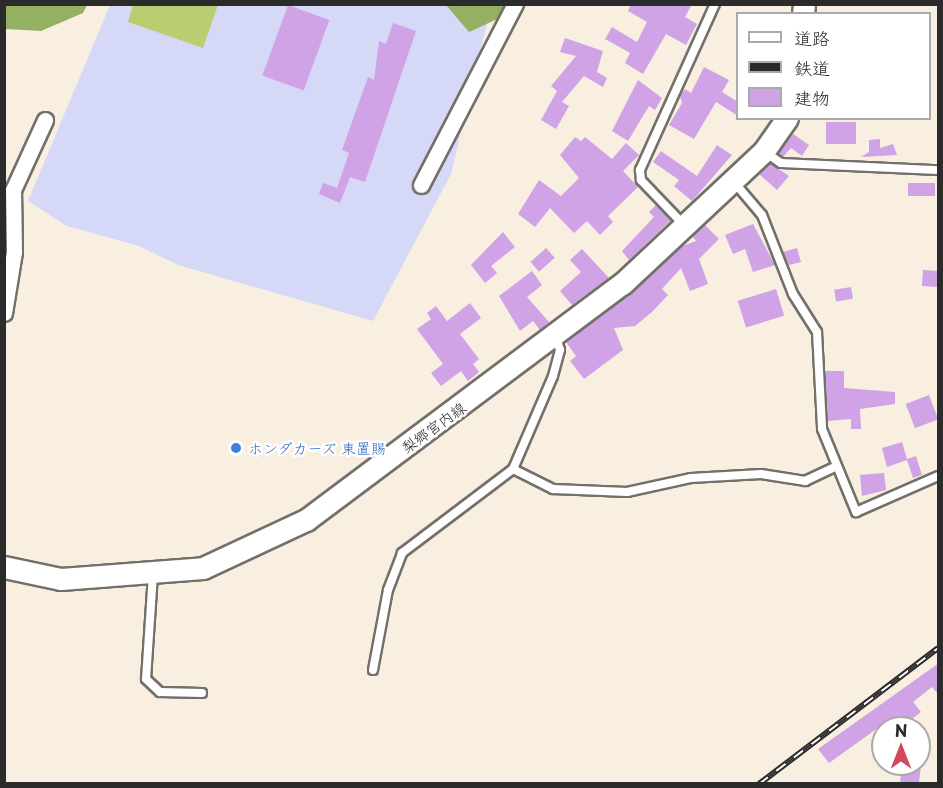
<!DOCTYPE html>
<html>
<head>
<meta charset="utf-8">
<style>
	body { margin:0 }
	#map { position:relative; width:943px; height:788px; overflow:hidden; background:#f8efe0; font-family:"Playpen Sans","Klee One",sans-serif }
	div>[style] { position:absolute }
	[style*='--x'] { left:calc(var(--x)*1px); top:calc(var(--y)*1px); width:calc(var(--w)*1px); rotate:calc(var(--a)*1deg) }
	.built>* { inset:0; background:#d6d8f8 }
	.green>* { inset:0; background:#bbcd71 }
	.forest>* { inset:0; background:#94b063 }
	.building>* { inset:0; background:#cfa3e5; transform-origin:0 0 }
	.roads { filter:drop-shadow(2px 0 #73706a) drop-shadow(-2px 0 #73706a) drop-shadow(0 2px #73706a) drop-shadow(0 -2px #73706a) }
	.lane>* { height:8px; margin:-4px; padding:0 4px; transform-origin:4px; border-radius:4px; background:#fff }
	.street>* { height:15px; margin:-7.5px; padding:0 7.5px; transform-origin:7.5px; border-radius:7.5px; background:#fff }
	.secondary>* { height:21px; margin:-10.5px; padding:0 10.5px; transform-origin:10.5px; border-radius:10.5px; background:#fff }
	.rail>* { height:6px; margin-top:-3px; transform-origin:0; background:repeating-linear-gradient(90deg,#fff 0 11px,#2b2b2b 0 22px); box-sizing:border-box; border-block:2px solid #2b2b2b }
	.dots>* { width:16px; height:16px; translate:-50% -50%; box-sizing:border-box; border:3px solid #fff; border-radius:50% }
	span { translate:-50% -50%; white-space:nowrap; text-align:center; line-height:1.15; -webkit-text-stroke:5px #fff; paint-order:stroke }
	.street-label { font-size:15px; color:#2b2b2b }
	.shop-label { font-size:15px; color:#366cbe }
	.left { translate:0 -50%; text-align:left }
	.frame { position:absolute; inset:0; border:6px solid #2b2b2b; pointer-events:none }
	.legend { position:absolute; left:736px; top:12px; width:195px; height:108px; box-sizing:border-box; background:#fff; border:2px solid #aaa; margin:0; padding:8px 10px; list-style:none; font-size:18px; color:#2b2b2b }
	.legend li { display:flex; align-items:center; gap:12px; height:30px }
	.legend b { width:30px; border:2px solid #aaa }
	.north { position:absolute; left:871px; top:716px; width:60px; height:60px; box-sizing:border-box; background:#fff; border:2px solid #aaa; border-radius:50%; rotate:0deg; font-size:16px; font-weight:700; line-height:24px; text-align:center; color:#2b2b2b }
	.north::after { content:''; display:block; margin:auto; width:21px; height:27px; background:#d1495b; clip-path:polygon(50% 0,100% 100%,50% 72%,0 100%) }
</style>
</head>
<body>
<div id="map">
	<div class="built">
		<i style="clip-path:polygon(110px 5px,491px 6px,451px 174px,373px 321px,178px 265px,139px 246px,67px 226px,28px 201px)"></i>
	</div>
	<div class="green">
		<i style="clip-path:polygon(133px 5px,133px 4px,218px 5px,203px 48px,128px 22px)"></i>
	</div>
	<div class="forest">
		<i style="clip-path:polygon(5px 4px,87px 4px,87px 5px,83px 13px,41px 31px,5px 29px)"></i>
		<i style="clip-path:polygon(446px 5px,528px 5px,469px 32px)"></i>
	</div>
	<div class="building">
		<i style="clip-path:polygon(631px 4px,692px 4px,685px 17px,697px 24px,686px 45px,666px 34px,643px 74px,625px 63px,630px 53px,605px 39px,612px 27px,637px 42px,647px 22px,628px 11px)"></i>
		<i style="left:288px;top:5px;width:44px;height:75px;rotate:20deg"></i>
		<i style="clip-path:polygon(393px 23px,416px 31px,365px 182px,350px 177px,340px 203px,319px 194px,323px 183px,337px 188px,349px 153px,342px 150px,347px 136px,368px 77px,374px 80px,379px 41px,386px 44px)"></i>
		<i style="clip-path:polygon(565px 38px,603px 51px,597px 72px,607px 78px,603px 87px,584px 76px,562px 102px,569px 106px,556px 129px,541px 120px,557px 91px,551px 86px,576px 56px,560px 52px)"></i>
		<i style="clip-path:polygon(704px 67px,729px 80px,722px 92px,738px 102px,738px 116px,716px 102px,694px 139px,669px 125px,682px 103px,680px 96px,685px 89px,691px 93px)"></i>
		<i style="clip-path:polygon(638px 80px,662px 98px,655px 110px,649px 106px,628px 141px,612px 131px)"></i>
		<i style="left:826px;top:122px;width:30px;height:22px"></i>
		<i style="clip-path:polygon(793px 134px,809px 145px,802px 156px,791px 148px,783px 157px,778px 154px)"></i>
		<i style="clip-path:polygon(575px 137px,581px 141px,585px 137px,612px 159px,626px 143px,639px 155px,623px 171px,638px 187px,608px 216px,613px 222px,600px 235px,587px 221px,574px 233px,550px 208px,535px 227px,518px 214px,539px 180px,561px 196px,579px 178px,560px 155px)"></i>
		<i style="clip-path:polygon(880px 139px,880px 148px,893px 144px,897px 155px,861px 157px,869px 152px,869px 140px)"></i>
		<i style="clip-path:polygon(717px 145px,732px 155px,692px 201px,674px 186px,679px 180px,653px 162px,661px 151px,697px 176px)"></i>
		<i style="clip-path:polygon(770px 163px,789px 176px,777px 190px,759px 174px)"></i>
		<i style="left:908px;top:183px;width:27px;height:13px"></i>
		<i style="clip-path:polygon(656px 205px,671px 220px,629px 260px,622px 251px,654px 217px,649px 212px)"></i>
		<i style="clip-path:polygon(704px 224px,719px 239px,699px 259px,708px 284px,690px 291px,681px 268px,662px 289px,668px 295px,652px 312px,635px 326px,614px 328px,623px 350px,584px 379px,570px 361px,576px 356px,566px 342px,680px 247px,696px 241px,692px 236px)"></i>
		<i style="clip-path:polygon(753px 224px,775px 265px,753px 272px,745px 249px,733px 254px,725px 235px)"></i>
		<i style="clip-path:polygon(503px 232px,515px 247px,491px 266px,497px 273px,485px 283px,471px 265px)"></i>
		<i style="left:546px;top:248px;width:13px;height:21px;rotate:48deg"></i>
		<i style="clip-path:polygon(797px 248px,801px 262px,789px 265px,783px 252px)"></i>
		<i style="clip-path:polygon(582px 249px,609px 278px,572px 305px,560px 291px,581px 272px,570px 260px)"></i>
		<i style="left:923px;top:270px;width:16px;height:16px;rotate:4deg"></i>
		<i style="clip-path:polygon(532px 271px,542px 285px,527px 297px,549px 322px,540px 330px,533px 321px,520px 331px,499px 296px)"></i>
		<i style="left:851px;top:287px;width:12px;height:17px;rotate:81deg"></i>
		<i style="left:776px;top:289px;width:28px;height:40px;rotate:73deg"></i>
		<i style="clip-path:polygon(470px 303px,481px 318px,460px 334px,479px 359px,473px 364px,479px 372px,468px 381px,461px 371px,441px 386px,431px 373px,443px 364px,417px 329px,431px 319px,427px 313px,436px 306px,447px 321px)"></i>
		<i style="clip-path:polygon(825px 371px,844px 371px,844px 388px,895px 392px,895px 404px,860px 409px,861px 429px,851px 429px,851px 419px,828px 421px)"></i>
		<i style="left:929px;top:395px;width:26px;height:25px;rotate:69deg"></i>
		<i style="clip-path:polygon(902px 442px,907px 459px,916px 456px,922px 475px,913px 478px,907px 460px,887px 467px,882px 448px)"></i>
		<i style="clip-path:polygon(884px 473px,886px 490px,862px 496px,860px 475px)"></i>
		<i style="clip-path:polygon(939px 663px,939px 695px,932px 687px,913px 702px,921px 712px,900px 728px,889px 720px,829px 763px,818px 749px)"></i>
		<i style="clip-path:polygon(902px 764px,921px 764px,919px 783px,900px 783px)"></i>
	</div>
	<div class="roads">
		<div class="lane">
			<i style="--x:765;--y:152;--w:19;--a:35"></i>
			<i style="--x:781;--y:163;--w:157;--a:2.6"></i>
			<i style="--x:734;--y:182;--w:43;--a:49.7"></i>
			<i style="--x:762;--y:215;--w:85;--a:68.6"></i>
			<i style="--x:793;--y:294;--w:45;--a:57.7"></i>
			<i style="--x:817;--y:332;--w:97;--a:87"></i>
			<i style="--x:822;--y:429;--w:90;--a:67.7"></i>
			<i style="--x:856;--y:512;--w:90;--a:-23.7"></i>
			<i style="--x:683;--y:224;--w:61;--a:-133.7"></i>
			<i style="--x:641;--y:180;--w:10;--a:-96"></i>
			<i style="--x:640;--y:170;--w:182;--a:-65.7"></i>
			<i style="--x:513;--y:469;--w:45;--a:26.6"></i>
			<i style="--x:553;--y:489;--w:74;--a:2.3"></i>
			<i style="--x:627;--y:492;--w:66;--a:-12.3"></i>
			<i style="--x:691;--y:478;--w:70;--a:-3.3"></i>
			<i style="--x:761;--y:474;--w:45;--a:9"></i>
			<i style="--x:805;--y:481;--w:35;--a:-25"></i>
			<i style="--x:153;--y:574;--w:105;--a:93.8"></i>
			<i style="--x:146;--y:679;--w:19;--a:43"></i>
			<i style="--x:160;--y:692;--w:42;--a:1.4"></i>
			<i style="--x:373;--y:670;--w:81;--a:-79.4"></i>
			<i style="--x:388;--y:590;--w:40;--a:-69"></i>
			<i style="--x:402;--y:553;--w:139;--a:-37.1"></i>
			<i style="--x:513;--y:469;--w:101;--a:-66.7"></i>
			<i style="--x:553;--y:376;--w:27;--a:-75"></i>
			<i style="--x:560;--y:350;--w:13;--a:-108"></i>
		</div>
		<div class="street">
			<i style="--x:421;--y:185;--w:204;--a:-62.6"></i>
			<i style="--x:4;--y:313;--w:62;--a:-80.7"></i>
			<i style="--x:14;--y:252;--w:62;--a:-90.9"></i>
			<i style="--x:13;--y:190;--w:77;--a:-65.4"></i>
		</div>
		<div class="secondary">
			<i style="--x:803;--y:14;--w:10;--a:-84"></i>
			<i style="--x:4;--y:567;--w:58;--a:11.9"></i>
			<i style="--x:61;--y:579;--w:142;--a:-4.4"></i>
			<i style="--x:203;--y:568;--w:114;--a:-25"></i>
			<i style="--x:306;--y:520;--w:394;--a:-36.8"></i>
			<i style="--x:622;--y:284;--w:195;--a:-43.1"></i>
			<i style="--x:764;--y:151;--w:40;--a:-55.1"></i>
		</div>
	</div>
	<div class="rail">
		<i style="--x:759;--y:784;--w:225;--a:-37.2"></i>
	</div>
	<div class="dots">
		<i style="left:236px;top:448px;background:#3f7fe0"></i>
	</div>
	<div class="street-label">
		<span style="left:433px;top:427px;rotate:-36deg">梨郷宮内線</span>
	</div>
	<div class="shop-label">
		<span class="left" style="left:248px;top:448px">ホンダカーズ 東置賜</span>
	</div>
	<div class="frame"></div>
	<ul class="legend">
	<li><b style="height:8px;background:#fff"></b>道路</li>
	<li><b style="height:8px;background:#2b2b2b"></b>鉄道</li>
	<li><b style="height:16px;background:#cfa3e5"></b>建物</li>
	</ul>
	<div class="north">N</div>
</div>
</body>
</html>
